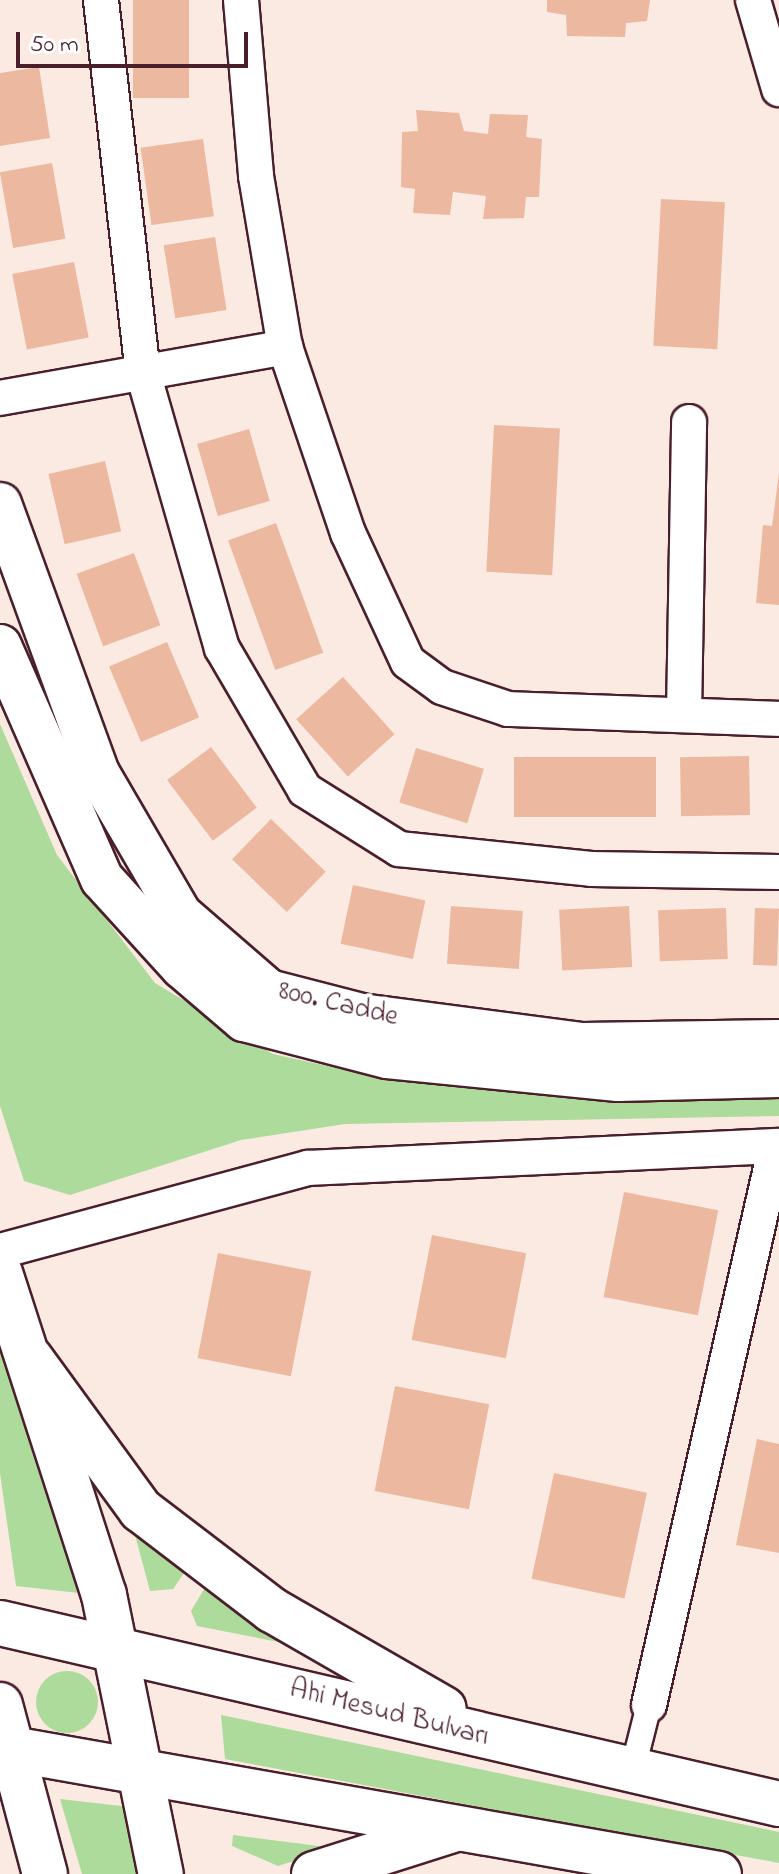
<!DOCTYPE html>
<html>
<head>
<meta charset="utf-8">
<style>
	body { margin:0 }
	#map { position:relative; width:779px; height:1874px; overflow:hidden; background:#faeae2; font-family:"Indie Flower",sans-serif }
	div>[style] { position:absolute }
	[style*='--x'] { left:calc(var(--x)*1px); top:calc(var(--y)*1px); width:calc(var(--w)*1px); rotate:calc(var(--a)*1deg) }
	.green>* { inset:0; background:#addb9b }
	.round { border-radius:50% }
	.building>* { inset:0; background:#edb8a0; transform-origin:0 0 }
	.roads { filter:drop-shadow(2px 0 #4a1f2b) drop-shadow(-2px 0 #4a1f2b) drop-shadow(0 2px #4a1f2b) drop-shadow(0 -2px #4a1f2b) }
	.pedestrian>* { height:24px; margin:-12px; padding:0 12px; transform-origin:12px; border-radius:12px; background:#fff }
	.minor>* { height:34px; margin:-17px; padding:0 17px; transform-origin:17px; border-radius:17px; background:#fff }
	.tertiary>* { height:42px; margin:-21px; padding:0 21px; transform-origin:21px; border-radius:21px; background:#fff }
	.secondary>* { height:44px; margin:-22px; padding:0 22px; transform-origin:22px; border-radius:22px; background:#fff }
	span { translate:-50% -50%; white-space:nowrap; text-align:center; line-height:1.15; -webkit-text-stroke:7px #fff; paint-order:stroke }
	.street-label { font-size:28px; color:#4a1f2b }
	.scale { position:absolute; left:16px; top:32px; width:232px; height:36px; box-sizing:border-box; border:4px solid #4a1f2b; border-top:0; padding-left:10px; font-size:24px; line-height:28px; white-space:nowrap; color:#4a1f2b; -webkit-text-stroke:6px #fff; paint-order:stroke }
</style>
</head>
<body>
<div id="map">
	<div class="green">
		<i style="clip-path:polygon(0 724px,57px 855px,155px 983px,273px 1054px,395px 1081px,779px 1084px,779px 1116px,345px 1124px,241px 1140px,70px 1195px,24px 1181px,0 1106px)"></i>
		<i style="clip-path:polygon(0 1347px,27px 1434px,79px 1593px,16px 1586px,0 1473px)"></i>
		<i style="clip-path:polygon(134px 1531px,186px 1570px,173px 1589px,150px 1591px)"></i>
		<i style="clip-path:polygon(206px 1586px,309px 1648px,197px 1626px,191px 1611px)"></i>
		<i class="round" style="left:36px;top:1671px;width:62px;height:62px"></i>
		<i style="clip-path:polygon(221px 1715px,779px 1832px,779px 1863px,225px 1759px)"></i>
		<i style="clip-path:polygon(60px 1799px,130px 1807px,139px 1874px,82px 1874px)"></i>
		<i style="clip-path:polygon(233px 1835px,334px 1848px,278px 1866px,232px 1846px)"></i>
	</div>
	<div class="building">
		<i style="left:133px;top:0;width:56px;height:98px"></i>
		<i style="clip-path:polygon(547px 0,650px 0,647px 21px,626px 23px,625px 37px,567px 36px,566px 15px,547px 12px)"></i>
		<i style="clip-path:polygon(39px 67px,50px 138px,0 146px,0 73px)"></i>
		<i style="clip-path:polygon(416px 110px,459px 113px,464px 131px,488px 134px,490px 114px,528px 115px,526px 137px,542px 139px,539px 197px,526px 197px,524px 218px,483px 219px,486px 196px,453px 192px,450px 215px,413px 213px,415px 189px,401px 187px,402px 132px,418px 131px)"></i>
		<i style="left:203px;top:139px;width:78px;height:63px;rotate:82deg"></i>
		<i style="left:52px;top:163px;width:77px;height:53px;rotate:80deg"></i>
		<i style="left:661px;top:199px;width:64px;height:147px;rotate:3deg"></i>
		<i style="left:215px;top:237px;width:74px;height:52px;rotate:81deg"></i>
		<i style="left:74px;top:262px;width:77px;height:63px;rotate:79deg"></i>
		<i style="left:494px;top:425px;width:66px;height:147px;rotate:3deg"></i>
		<i style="left:249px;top:429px;width:75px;height:54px;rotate:74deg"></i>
		<i style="left:105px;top:461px;width:72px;height:58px;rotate:77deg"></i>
		<i style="clip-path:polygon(779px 473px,779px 605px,756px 603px,763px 525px,772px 526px)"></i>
		<i style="left:276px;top:523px;width:138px;height:51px;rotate:70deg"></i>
		<i style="left:134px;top:553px;width:77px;height:61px;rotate:70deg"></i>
		<i style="left:167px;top:642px;width:82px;height:63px;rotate:67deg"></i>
		<i style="left:343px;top:677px;width:77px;height:63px;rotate:48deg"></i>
		<i style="left:211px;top:747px;width:76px;height:55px;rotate:53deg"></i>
		<i style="left:416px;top:748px;width:71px;height:57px;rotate:17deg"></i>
		<i style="left:749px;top:756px;width:59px;height:69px;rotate:89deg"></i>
		<i style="left:514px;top:757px;width:142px;height:60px"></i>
		<i style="left:271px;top:819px;width:76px;height:56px;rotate:44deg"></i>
		<i style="left:353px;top:885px;width:74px;height:60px;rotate:12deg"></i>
		<i style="left:451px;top:906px;width:72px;height:58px;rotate:4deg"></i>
		<i style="left:629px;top:906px;width:61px;height:70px;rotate:87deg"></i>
		<i style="left:726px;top:908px;width:51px;height:68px;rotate:88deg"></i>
		<i style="left:755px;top:908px;width:24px;height:57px;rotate:2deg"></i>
		<i style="left:624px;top:1192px;width:96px;height:107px;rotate:11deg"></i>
		<i style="left:432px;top:1235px;width:96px;height:107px;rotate:11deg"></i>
		<i style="left:218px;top:1253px;width:95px;height:107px;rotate:11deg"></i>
		<i style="left:395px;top:1386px;width:96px;height:107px;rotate:11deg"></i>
		<i style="clip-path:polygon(757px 1439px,779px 1444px,779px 1553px,736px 1545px)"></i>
		<i style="left:554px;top:1473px;width:95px;height:108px;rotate:12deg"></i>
	</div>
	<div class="roads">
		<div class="pedestrian">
			<i style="--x:632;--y:1772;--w:69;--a:-75.8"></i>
		</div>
		<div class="minor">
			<i style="--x:101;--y:0;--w:375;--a:83.6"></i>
			<i style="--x:143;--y:373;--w:286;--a:74"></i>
			<i style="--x:222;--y:648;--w:164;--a:59.7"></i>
			<i style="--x:305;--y:790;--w:111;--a:32.1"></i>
			<i style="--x:399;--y:849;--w:193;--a:5.9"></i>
			<i style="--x:591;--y:869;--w:188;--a:0.9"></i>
			<i style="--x:241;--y:0;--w:177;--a:85.1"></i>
			<i style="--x:256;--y:176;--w:173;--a:80.4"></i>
			<i style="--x:285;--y:347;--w:196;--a:71.3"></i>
			<i style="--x:348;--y:533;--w:142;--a:65.1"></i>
			<i style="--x:408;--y:662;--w:42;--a:36.3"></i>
			<i style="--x:442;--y:687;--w:70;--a:18.4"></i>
			<i style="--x:508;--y:709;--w:271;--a:2.1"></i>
			<i style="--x:753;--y:0;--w:93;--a:73.7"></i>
			<i style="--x:0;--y:398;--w:290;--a:-10.1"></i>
			<i style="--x:684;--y:715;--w:293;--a:-89"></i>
			<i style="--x:0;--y:1251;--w:319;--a:-15.1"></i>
			<i style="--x:308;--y:1168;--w:472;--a:-2.7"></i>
			<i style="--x:649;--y:1705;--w:573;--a:-77.2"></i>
		</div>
		<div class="tertiary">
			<i style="--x:0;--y:504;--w:286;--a:70"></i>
			<i style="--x:98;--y:773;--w:163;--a:59.8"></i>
			<i style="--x:180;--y:914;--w:118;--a:40.9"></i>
			<i style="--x:269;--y:991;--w:95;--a:14.6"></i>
			<i style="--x:361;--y:1015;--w:223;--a:7.5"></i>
			<i style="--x:582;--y:1044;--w:197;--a:-0.9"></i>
			<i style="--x:0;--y:646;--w:254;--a:66.4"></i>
			<i style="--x:102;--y:879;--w:119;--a:47.7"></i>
			<i style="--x:182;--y:967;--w:82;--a:40.5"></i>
			<i style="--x:244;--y:1020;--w:148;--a:14.5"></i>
			<i style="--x:387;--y:1057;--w:232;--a:5.7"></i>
			<i style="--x:618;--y:1080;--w:161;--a:-1.4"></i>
		</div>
		<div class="secondary">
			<i style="--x:0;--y:1273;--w:338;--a:72.1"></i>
			<i style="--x:104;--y:1595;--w:285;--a:78.5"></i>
			<i style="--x:30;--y:1358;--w:188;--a:53.9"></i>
			<i style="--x:141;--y:1510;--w:165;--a:37.4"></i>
			<i style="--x:272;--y:1610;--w:198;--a:29.9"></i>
			<i style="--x:0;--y:1623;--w:800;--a:13.08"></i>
			<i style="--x:0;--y:1705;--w:175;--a:75.1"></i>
			<i style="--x:0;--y:1747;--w:730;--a:10.02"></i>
			<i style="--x:314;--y:1874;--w:146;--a:-17.6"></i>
		</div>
	</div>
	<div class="street-label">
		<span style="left:338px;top:1005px;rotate:13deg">800. Cadde</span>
		<span style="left:389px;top:1714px;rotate:14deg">Ahi Mesud Bulvarı</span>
	</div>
	<div class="scale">50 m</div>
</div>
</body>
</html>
